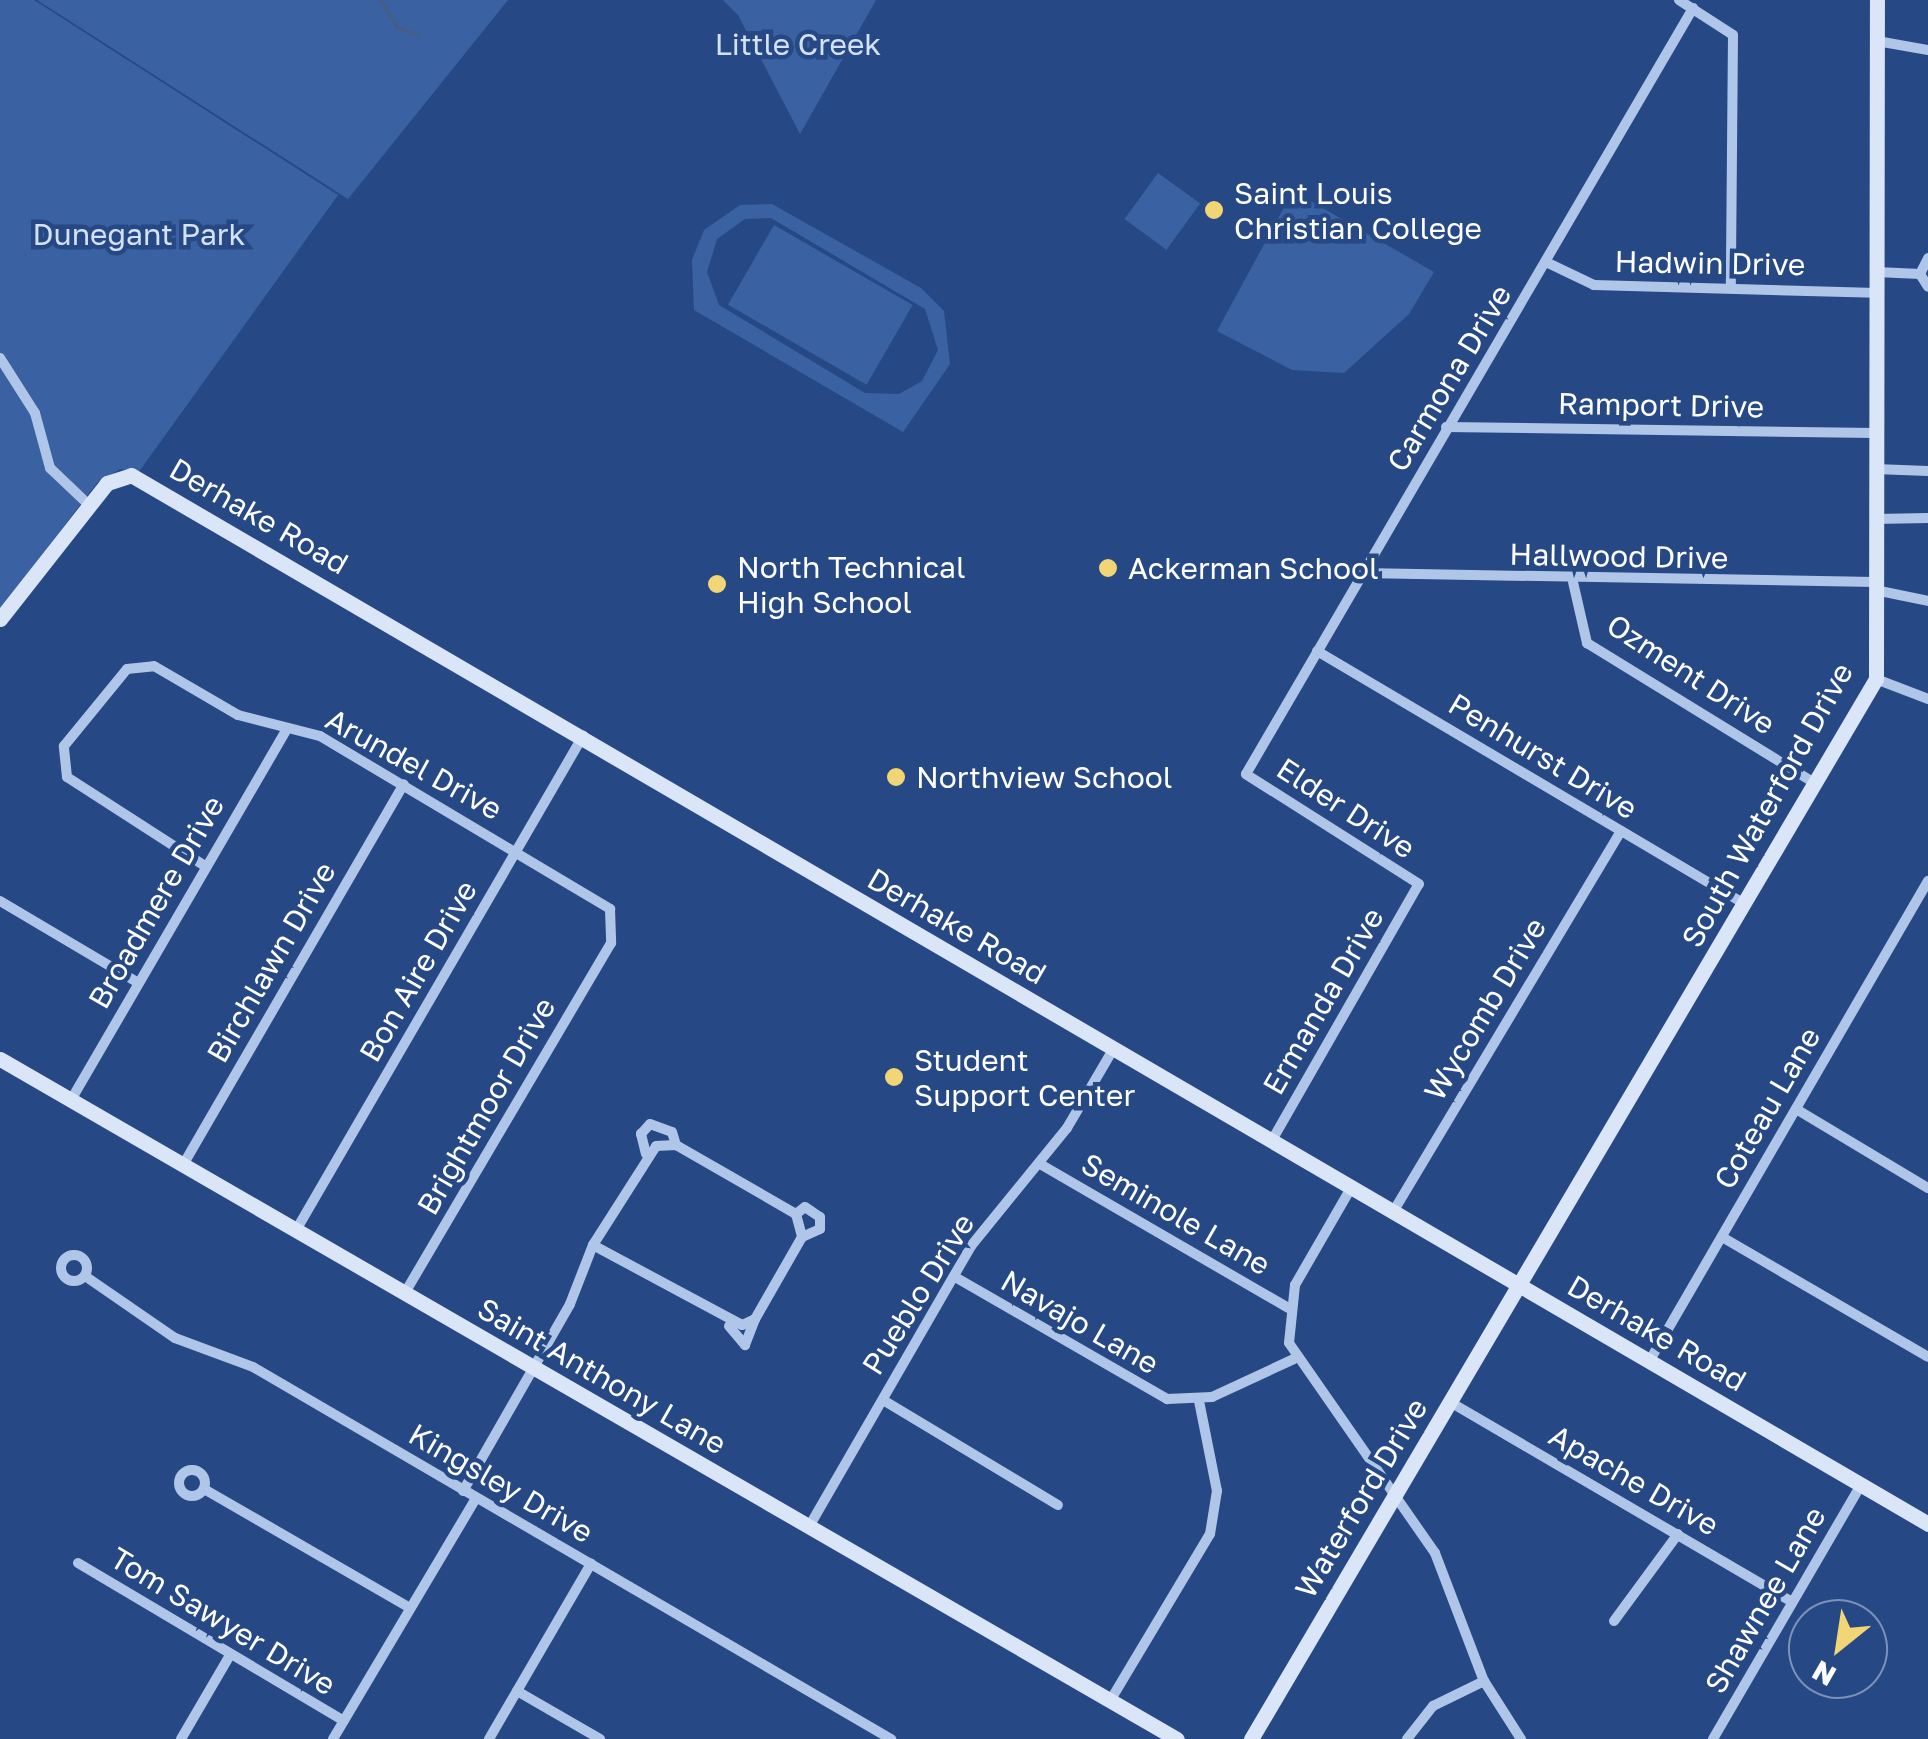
<!DOCTYPE html>
<html>
<head>
<meta charset="utf-8">
<style>
	body { margin:0 }
	#map { position:relative; width:1928px; height:1739px; overflow:hidden; background:#264986; font-family:"Golos Text",sans-serif }
	div>[style] { position:absolute }
	[style*='--x'] { left:calc(var(--x)*1px); top:calc(var(--y)*1px); width:calc(var(--w)*1px); rotate:calc(var(--a)*1deg) }
	.green>* { inset:0; background:#3a62a2; transform-origin:0 0 }
	.stream>* { height:4px; margin:-2px; padding:0 2px; transform-origin:2px; border-radius:2px; background:#445e8a }
	.street>* { height:10px; margin:-5px; padding:0 5px; transform-origin:5px; border-radius:5px; background:#b0c6e8 }
	.street>.ring { margin:-5px; padding:0; box-sizing:content-box; background:none; border:10px solid #b0c6e8; border-radius:50% }
	.secondary>* { height:15px; margin:-7.5px; padding:0 7.5px; transform-origin:7.5px; border-radius:7.5px; background:#dae5f7 }
	.dots>* { width:28px; height:28px; translate:-50% -50%; box-sizing:border-box; border:5px solid #264986; border-radius:50% }
	span { translate:-50% -50%; white-space:nowrap; text-align:center; line-height:1.15; -webkit-text-stroke:9px #264986; paint-order:stroke }
	.park-label { font-size:30px; color:#d4e1f6 }
	.poi-label { font-size:30px; color:#fff }
	.left { translate:0 -50%; text-align:left }
	.street-label { font-size:30px; color:#fff }
	.north { position:absolute; left:1788px; top:1599px; width:100px; height:100px; box-sizing:border-box; background:#264986; border:2px solid #7d92b6; border-radius:50%; rotate:210deg; font-size:28px; font-weight:700; line-height:40px; text-align:center; color:#fff }
	.north::after { content:''; display:block; margin:auto; width:35px; height:45px; background:#f2d575; clip-path:polygon(50% 0,100% 100%,50% 72%,0 100%) }
</style>
</head>
<body>
<div id="map">
	<div class="green">
		<i style="clip-path:polygon(0 0,34px 0,338px 195px,138px 473px,120px 469px,97px 483px,0 609px)"></i>
		<i style="clip-path:polygon(37px 0,508px 0,348px 199px)"></i>
		<i style="clip-path:polygon(723px 0,876px 0,800px 134px,738px 15px)"></i>
		<i style="left:1158px;top:173px;width:52px;height:57px;rotate:36deg"></i>
		<i style="clip-path:polygon(1293px 191px,1434px 272px,1409px 314px,1344px 373px,1292px 370px,1217px 331px)"></i>
		<i style="clip-path:polygon(evenodd,772px 204px,921px 288px,944px 311px,950px 364px,903px 432px,694px 310px,692px 260px,704px 230px,740px 205px,772px 204px,771px 218px,925px 309px,938px 350px,922px 381px,899px 394px,865px 393px,719px 305px,707px 272px,717px 239px,745px 219px,771px 218px)"></i>
		<i style="left:774px;top:225px;width:160px;height:92px;rotate:30deg"></i>
	</div>
	<div class="stream">
		<i style="--x:381;--y:0;--w:33;--a:59"></i>
		<i style="--x:398;--y:28;--w:20;--a:20"></i>
	</div>
	<div class="street">
		<i style="--x:1679;--y:0;--w:64;--a:32.9"></i>
		<i style="--x:1733;--y:35;--w:252;--a:90.5"></i>
		<i style="--x:1877;--y:41;--w:52;--a:10"></i>
		<i style="--x:1548;--y:263;--w:51;--a:25.6"></i>
		<i style="--x:1594;--y:285;--w:282;--a:1.6"></i>
		<i style="--x:1876;--y:272;--w:44;--a:2.6"></i>
		<i style="--x:1920;--y:274;--w:18;--a:-63"></i>
		<i style="--x:1920;--y:274;--w:15;--a:58"></i>
		<i style="--x:0;--y:358;--w:65;--a:57.5"></i>
		<i style="--x:35;--y:413;--w:57;--a:74.7"></i>
		<i style="--x:50;--y:468;--w:52;--a:43.5"></i>
		<i style="--x:1446;--y:427;--w:429;--a:0.8"></i>
		<i style="--x:1875;--y:469;--w:53;--a:2.2"></i>
		<i style="--x:1875;--y:519;--w:53;--a:-1.1"></i>
		<i style="--x:1362;--y:573;--w:513;--a:1.01"></i>
		<i style="--x:1573;--y:582;--w:63;--a:77.1"></i>
		<i style="--x:1587;--y:643;--w:268;--a:31.6"></i>
		<i style="--x:1875;--y:590;--w:54;--a:11.7"></i>
		<i style="--x:1317;--y:651;--w:496;--a:30.6"></i>
		<i style="--x:1876;--y:679;--w:56;--a:21"></i>
		<i style="--x:205;--y:866;--w:164;--a:-147.2"></i>
		<i style="--x:67;--y:777;--w:31;--a:-96"></i>
		<i style="--x:64;--y:746;--w:99;--a:-50.7"></i>
		<i style="--x:127;--y:669;--w:27;--a:-6"></i>
		<i style="--x:154;--y:666;--w:97;--a:30.3"></i>
		<i style="--x:238;--y:715;--w:85;--a:14.4"></i>
		<i style="--x:320;--y:736;--w:338;--a:30.8"></i>
		<i style="--x:610;--y:909;--w:34;--a:88"></i>
		<i style="--x:611;--y:943;--w:408;--a:120.5"></i>
		<i style="--x:0;--y:901;--w:159;--a:30.6"></i>
		<i style="--x:71;--y:1100;--w:428;--a:-59.8"></i>
		<i style="--x:1796;--y:1109;--w:154;--a:30.9"></i>
		<i style="--x:1271;--y:1142;--w:297;--a:-60.2"></i>
		<i style="--x:1419;--y:884;--w:205;--a:-147.6"></i>
		<i style="--x:1246;--y:774;--w:887;--a:-59.73"></i>
		<i style="--x:646;--y:1154;--w:21;--a:-104"></i>
		<i style="--x:641;--y:1134;--w:13;--a:-48"></i>
		<i style="--x:650;--y:1124;--w:23;--a:20"></i>
		<i style="--x:672;--y:1132;--w:14;--a:73"></i>
		<i style="--x:1040;--y:1164;--w:287;--a:30.1"></i>
		<i style="--x:183;--y:1165;--w:440;--a:-59.9"></i>
		<i style="--x:1351;--y:1188;--w:112;--a:120"></i>
		<i style="--x:1295;--y:1285;--w:58;--a:95.9"></i>
		<i style="--x:1289;--y:1343;--w:256;--a:55.2"></i>
		<i style="--x:1435;--y:1553;--w:137;--a:69.1"></i>
		<i style="--x:1484;--y:1681;--w:69;--a:57.5"></i>
		<i style="--x:1393;--y:1212;--w:444;--a:-59.1"></i>
		<i style="--x:796;--y:1214;--w:11;--a:-38"></i>
		<i style="--x:805;--y:1207;--w:18;--a:34"></i>
		<i style="--x:820;--y:1217;--w:12;--a:90"></i>
		<i style="--x:820;--y:1229;--w:20;--a:156"></i>
		<i style="--x:295;--y:1232;--w:574;--a:-59.86"></i>
		<i style="--x:1722;--y:1237;--w:238;--a:30.2"></i>
		<i class="ring" style="left:61px;top:1255px;width:16px;height:16px"></i>
		<i style="--x:85;--y:1276;--w:109;--a:34.6"></i>
		<i style="--x:175;--y:1338;--w:83;--a:20.4"></i>
		<i style="--x:253;--y:1367;--w:739;--a:30.25"></i>
		<i style="--x:955;--y:1277;--w:245;--a:29.9"></i>
		<i style="--x:1167;--y:1399;--w:45;--a:-2.5"></i>
		<i style="--x:1212;--y:1397;--w:90;--a:-24.9"></i>
		<i style="--x:729;--y:1326;--w:25;--a:50"></i>
		<i style="--x:745;--y:1345;--w:28;--a:-69"></i>
		<i style="--x:1650;--y:1360;--w:554;--a:-59.87"></i>
		<i style="--x:883;--y:1400;--w:204;--a:31"></i>
		<i style="--x:1450;--y:1402;--w:396;--a:30.3"></i>
		<i class="ring" style="left:179px;top:1470px;width:16px;height:16px"></i>
		<i style="--x:204;--y:1489;--w:238;--a:30"></i>
		<i style="--x:463;--y:1491;--w:215;--a:-60.2"></i>
		<i style="--x:570;--y:1304;--w:63;--a:-68.7"></i>
		<i style="--x:593;--y:1245;--w:117;--a:-57.5"></i>
		<i style="--x:656;--y:1146;--w:20;--a:-3"></i>
		<i style="--x:676;--y:1145;--w:138;--a:29.9"></i>
		<i style="--x:796;--y:1214;--w:24;--a:75"></i>
		<i style="--x:802;--y:1237;--w:95;--a:119.8"></i>
		<i style="--x:755;--y:1319;--w:14;--a:155"></i>
		<i style="--x:742;--y:1325;--w:169;--a:-151.8"></i>
		<i style="--x:810;--y:1525;--w:322;--a:-60"></i>
		<i style="--x:971;--y:1246;--w:152;--a:-50.9"></i>
		<i style="--x:1067;--y:1128;--w:93;--a:-59.6"></i>
		<i style="--x:78;--y:1563;--w:309;--a:30.7"></i>
		<i style="--x:1614;--y:1621;--w:108;--a:-53.7"></i>
		<i style="--x:517;--y:1691;--w:96;--a:30"></i>
		<i style="--x:1110;--y:1701;--w:195;--a:-59.1"></i>
		<i style="--x:1210;--y:1534;--w:44;--a:-80.8"></i>
		<i style="--x:1217;--y:1491;--w:92;--a:-101.3"></i>
		<i style="--x:181;--y:1739;--w:97;--a:-59.7"></i>
		<i style="--x:333;--y:1739;--w:280;--a:-59.3"></i>
		<i style="--x:489;--y:1739;--w:203;--a:-59.8"></i>
		<i style="--x:1407;--y:1739;--w:42;--a:-51.8"></i>
		<i style="--x:1433;--y:1706;--w:57;--a:-26.1"></i>
		<i style="--x:1713;--y:1739;--w:294;--a:-59.8"></i>
	</div>
	<div class="secondary">
		<i style="--x:0;--y:619;--w:173;--a:-51.8"></i>
		<i style="--x:107;--y:483;--w:25;--a:-18"></i>
		<i style="--x:131;--y:475;--w:2081;--a:30.27"></i>
		<i style="--x:0;--y:1059;--w:1359;--a:30.02"></i>
		<i style="--x:1251;--y:1739;--w:1231;--a:-59.48"></i>
		<i style="--x:1876;--y:679;--w:679;--a:-89.92"></i>
	</div>
	<div class="dots">
		<i style="left:1214px;top:210px;background:#f2d575"></i>
		<i style="left:1108px;top:568px;background:#f2d575"></i>
		<i style="left:717px;top:584px;background:#f2d575"></i>
		<i style="left:896px;top:777px;background:#f2d575"></i>
		<i style="left:894px;top:1077px;background:#f2d575"></i>
	</div>
	<div class="park-label">
		<span style="left:798px;top:44px">Little Creek</span>
		<span style="left:139px;top:234px">Dunegant Park</span>
	</div>
	<div class="poi-label">
		<span class="left" style="left:1234px;top:210px">Saint Louis<br>Christian College</span>
		<span class="left" style="left:737px;top:584px">North Technical<br>High School</span>
		<span class="left" style="left:1128px;top:568px">Ackerman School</span>
		<span class="left" style="left:916px;top:777px">Northview School</span>
		<span class="left" style="left:914px;top:1077px">Student<br>Support Center</span>
	</div>
	<div class="street-label">
		<span style="left:1710px;top:263px;rotate:1deg">Hadwin Drive</span>
		<span style="left:1449px;top:378px;rotate:-59deg">Carmona Drive</span>
		<span style="left:1661px;top:405px;rotate:1deg">Ramport Drive</span>
		<span style="left:259px;top:516px;rotate:30deg">Derhake Road</span>
		<span style="left:1619px;top:556px;rotate:1deg">Hallwood Drive</span>
		<span style="left:1691px;top:674px;rotate:33deg">Ozment Drive</span>
		<span style="left:1543px;top:756px;rotate:31deg">Penhurst Drive</span>
		<span style="left:414px;top:764px;rotate:29deg">Arundel Drive</span>
		<span style="left:1767px;top:805px;rotate:-61deg">South Waterford Drive</span>
		<span style="left:1346px;top:808px;rotate:33deg">Elder Drive</span>
		<span style="left:156px;top:902px;rotate:-60deg">Broadmere Drive</span>
		<span style="left:957px;top:926px;rotate:30deg">Derhake Road</span>
		<span style="left:271px;top:962px;rotate:-60deg">Birchlawn Drive</span>
		<span style="left:418px;top:971px;rotate:-60deg">Bon Aire Drive</span>
		<span style="left:1323px;top:1001px;rotate:-60deg">Ermanda Drive</span>
		<span style="left:1485px;top:1009px;rotate:-59deg">Wycomb Drive</span>
		<span style="left:486px;top:1106px;rotate:-60deg">Brightmoor Drive</span>
		<span style="left:1767px;top:1108px;rotate:-60deg">Coteau Lane</span>
		<span style="left:1176px;top:1214px;rotate:30deg">Seminole Lane</span>
		<span style="left:918px;top:1294px;rotate:-58deg">Pueblo Drive</span>
		<span style="left:1080px;top:1322px;rotate:30deg">Navajo Lane</span>
		<span style="left:1657px;top:1333px;rotate:30deg">Derhake Road</span>
		<span style="left:602px;top:1376px;rotate:30deg">Saint Anthony Lane</span>
		<span style="left:1634px;top:1480px;rotate:30deg">Apache Drive</span>
		<span style="left:501px;top:1483px;rotate:30deg">Kingsley Drive</span>
		<span style="left:1361px;top:1498px;rotate:-59deg">Waterford Drive</span>
		<span style="left:1765px;top:1600px;rotate:-60deg">Shawnee Lane</span>
		<span style="left:223px;top:1621px;rotate:31deg">Tom Sawyer Drive</span>
	</div>
	<div class="north">N</div>
</div>
</body>
</html>
